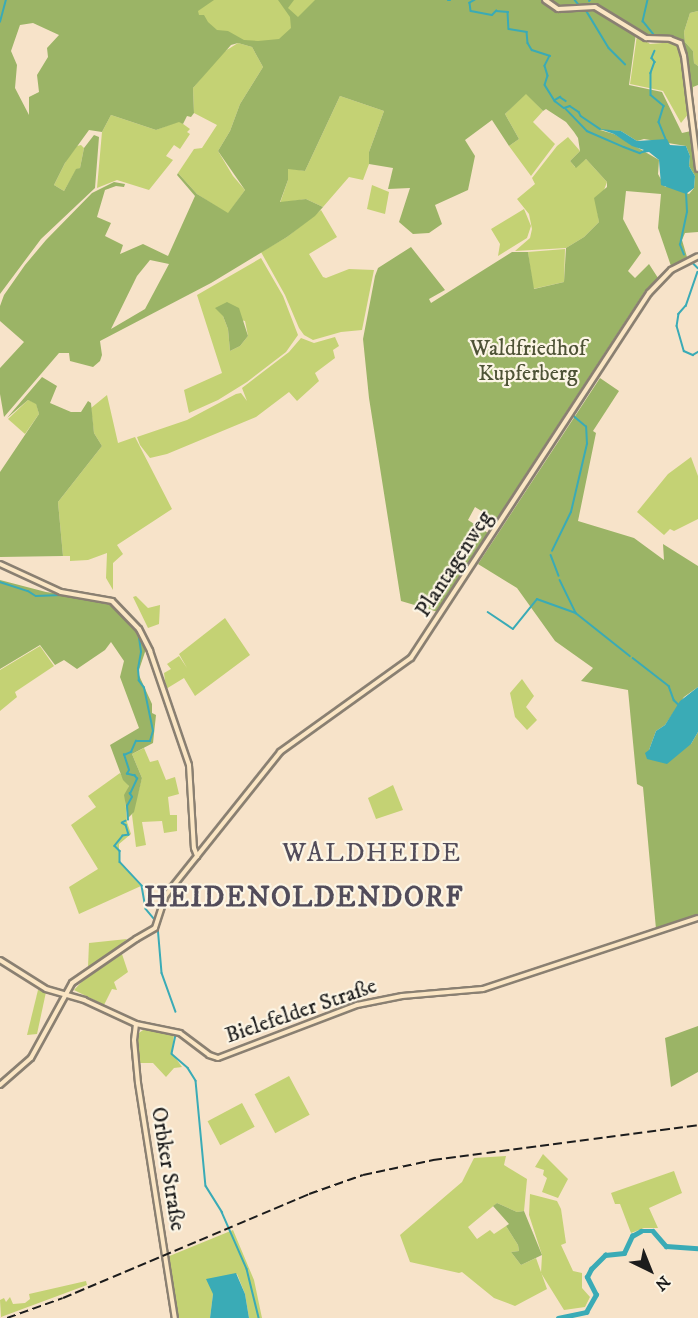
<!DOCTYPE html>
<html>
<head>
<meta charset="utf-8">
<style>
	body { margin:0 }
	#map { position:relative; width:698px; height:1318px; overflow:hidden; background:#f7e3c9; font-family:"IM FELL DW Pica",serif }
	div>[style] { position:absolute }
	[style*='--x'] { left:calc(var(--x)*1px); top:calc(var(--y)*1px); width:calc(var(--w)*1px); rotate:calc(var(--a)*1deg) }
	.green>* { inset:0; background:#c4d274; transform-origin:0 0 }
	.forest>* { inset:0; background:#9bb466 }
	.water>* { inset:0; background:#3aabb6 }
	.stream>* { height:1.5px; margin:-0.75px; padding:0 0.75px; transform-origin:0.75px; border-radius:0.75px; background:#3aabb6 }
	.river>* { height:4.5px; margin:-2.25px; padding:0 2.25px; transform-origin:2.25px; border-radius:2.25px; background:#3aabb6 }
	.roads { filter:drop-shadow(2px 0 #8a8072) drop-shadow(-2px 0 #8a8072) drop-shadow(0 2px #8a8072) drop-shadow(0 -2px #8a8072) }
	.secondary>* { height:4px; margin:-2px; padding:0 2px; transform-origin:2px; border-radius:2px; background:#fbe6c4 }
	.rail>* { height:1.5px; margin-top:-0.75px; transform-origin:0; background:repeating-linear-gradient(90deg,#1c1c1c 0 9px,transparent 0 13.5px) }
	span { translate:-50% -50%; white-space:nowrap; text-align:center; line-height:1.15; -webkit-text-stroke:4.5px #fcf5e5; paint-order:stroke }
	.park-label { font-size:22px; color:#4e5336 }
	.street-label { font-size:22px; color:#1c1c1c }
	.quarter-label { font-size:26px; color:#524c5a; letter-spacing:1.5px }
	.district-label { font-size:28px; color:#524c5a; font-weight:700; letter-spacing:1.5px }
	.north { position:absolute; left:620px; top:1240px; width:60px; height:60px; -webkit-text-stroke:4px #fcf5e5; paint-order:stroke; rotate:137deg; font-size:16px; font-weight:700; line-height:24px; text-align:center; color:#1c1c1c }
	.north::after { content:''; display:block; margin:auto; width:21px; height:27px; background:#1c1c1c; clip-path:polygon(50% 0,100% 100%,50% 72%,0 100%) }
</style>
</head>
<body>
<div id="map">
	<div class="green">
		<i style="clip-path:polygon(173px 0,325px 0,283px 44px,241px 41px,222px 36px)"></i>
		<i style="clip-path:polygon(698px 11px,698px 66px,694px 63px,693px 51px,685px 42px,684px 32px,690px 13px)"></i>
		<i style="clip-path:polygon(637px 35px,650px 44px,675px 42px,681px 47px,689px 113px,681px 123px,663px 91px,630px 84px)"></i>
		<i style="clip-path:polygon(238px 43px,252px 47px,263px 67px,240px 104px,230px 131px,218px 151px,233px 176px,245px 190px,228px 214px,197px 194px,178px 173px,194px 149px,202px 148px,217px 125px,194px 113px,193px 88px,222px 53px)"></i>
		<i style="clip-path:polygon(526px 93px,543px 111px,533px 122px,555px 144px,531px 176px,509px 146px,519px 139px,505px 114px)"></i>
		<i style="clip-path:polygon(340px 96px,384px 111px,369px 152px,369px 164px,363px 180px,349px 177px,323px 207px,306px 199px,280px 203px,288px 180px,288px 168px,305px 171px)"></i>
		<i style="clip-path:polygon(111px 115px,156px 130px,179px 121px,190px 129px,187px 132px,190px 134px,180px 149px,174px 145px,166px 156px,173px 160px,149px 190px,117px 180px,97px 188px,102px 132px)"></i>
		<i style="clip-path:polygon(568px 137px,580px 151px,570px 161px,575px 167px,586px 159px,607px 182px,597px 209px,599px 222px,584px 237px,566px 248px,515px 251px,530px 238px,532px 229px,529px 214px,517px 199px,535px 184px,532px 178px,557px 146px)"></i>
		<i style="clip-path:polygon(81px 145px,84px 148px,80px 168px,76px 170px,64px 191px,54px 185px,67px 159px,77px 146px)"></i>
		<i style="clip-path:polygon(372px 185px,389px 192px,385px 214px,367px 209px)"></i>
		<i style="clip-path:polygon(524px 209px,531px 226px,527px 238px,498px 256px,500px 244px,491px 229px)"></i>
		<i style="clip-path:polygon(321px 210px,337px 237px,309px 254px,323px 277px,326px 278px,349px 269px,374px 270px,362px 330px,341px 332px,313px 340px,304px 335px,299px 328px,285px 295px,261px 252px,287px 237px)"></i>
		<i style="clip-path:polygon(565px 249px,564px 282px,533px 289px,528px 252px)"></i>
		<i style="clip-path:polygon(evenodd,261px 258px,283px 296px,298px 335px,286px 352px,247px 382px,218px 400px,189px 413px,184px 390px,222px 373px,197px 295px,261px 258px,223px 316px,245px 321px,248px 336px,240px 346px,230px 351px,228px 329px,223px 316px)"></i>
		<i style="clip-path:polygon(335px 337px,339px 346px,333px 350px,335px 358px,315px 373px,319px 381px,297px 401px,289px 392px,256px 417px,167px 454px,150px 458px,140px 445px,137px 437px,187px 420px,236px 394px,241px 393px,247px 401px,242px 388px,289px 352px,301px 338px,314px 343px)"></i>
		<i style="clip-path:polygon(107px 395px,118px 443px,135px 437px,172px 509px,117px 545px,123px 554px,113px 563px,113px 590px,106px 578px,107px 553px,88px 560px,70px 561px,70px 556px,63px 556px,58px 502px,102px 446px,94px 433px,91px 408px)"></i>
		<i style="clip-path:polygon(28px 400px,36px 403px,39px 414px,25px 434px,8px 419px)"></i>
		<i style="clip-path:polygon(691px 457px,698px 476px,698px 519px,674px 531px,670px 529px,664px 535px,637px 512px,668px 474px)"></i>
		<i style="clip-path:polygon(136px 596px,148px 608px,160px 605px,159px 624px,148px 628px,133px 597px)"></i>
		<i style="clip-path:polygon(225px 618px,250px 655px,195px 696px,184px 678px,166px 689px,164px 673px,171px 669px,167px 664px,179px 656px,187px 668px,179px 654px)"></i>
		<i style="clip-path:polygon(40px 646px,54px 666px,15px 692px,17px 697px,0 711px,0 670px)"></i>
		<i style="clip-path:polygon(522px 679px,534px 696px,526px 707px,537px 720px,527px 730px,515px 717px,510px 693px)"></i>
		<i style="clip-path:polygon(144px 748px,150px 762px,158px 760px,166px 780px,175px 777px,179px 794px,168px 797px,170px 815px,177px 815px,177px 831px,164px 833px,162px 821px,142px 822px,146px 845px,136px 847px,132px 815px,142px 778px,132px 754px)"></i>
		<i style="clip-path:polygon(120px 773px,129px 786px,125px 795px,127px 822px,131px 834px,119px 844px,119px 862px,141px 886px,79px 914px,69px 887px,98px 869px,71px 825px,96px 807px,88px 796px)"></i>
		<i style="clip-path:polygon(393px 785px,403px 810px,376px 819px,368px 798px)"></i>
		<i style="clip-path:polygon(127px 939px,113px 954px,88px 967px,89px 943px)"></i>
		<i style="clip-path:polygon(122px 954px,128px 972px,114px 982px,117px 990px,112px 989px,104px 1005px,74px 990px,91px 972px)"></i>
		<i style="clip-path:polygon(38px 990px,46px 992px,37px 1034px,27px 1035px)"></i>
		<i style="clip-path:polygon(146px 1028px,174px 1033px,172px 1053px,182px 1067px,174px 1068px,166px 1077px,153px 1063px,137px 1063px,136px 1035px)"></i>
		<i style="left:289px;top:1076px;width:44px;height:39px;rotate:62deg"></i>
		<i style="left:242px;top:1103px;width:27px;height:39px;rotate:62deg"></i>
		<i style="clip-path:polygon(543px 1154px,568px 1179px,558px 1198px,542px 1192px,547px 1178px,543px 1175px,544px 1170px,535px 1167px)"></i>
		<i style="clip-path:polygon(506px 1156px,504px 1165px,527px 1179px,524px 1211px,517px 1212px,497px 1203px,468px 1227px,477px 1239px,490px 1230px,494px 1234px,506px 1226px,518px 1245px,519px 1251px,511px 1252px,521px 1265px,536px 1258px,547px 1289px,515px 1306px,494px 1298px,462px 1272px,459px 1273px,410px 1262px,400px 1235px,462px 1182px,474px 1158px)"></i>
		<i style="clip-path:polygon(674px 1171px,682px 1193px,649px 1208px,658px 1228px,644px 1228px,631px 1233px,620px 1204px,615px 1204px,611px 1193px)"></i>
		<i style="clip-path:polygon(530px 1194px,557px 1201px,561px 1209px,566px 1243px,561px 1245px,573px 1271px,582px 1273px,582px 1288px,590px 1297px,585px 1307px,564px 1310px,541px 1273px,542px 1255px,529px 1215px)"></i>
		<i style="clip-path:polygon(233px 1230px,254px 1280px,262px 1318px,249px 1318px,245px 1294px,237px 1274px,223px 1277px,213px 1294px,210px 1318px,177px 1318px,167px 1257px)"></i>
		<i style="clip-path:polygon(86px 1281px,87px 1285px,1px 1317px,0 1300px,4px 1298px,6px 1302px,10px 1297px,13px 1304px,25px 1303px,30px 1299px,29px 1294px)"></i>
	</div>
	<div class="forest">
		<i style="clip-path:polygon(evenodd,0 0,214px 0,198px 11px,199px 15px,204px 15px,208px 22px,217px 30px,228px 31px,244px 40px,258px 41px,279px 39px,291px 28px,290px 17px,278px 0,294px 0,288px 8px,298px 17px,315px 0,544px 0,558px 10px,595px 8px,636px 33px,629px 85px,662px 92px,682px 133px,691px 131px,692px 142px,698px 140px,698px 232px,685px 233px,682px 240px,687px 257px,671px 266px,658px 228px,661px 194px,626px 191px,623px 219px,641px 253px,628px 271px,635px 278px,649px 264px,658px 278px,645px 291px,496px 520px,475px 507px,468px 520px,488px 533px,438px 612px,401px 601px,369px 398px,363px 339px,375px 276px,378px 268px,411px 247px,445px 290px,429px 299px,431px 303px,512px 252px,528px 252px,534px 289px,564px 282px,566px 248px,584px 237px,599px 222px,594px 198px,607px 187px,607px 182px,586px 159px,576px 168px,570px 161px,580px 151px,578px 138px,574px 132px,566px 122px,546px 109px,543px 111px,526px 94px,505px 114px,519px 139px,509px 146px,492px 120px,465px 140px,475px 156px,468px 190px,435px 205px,442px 224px,429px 233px,413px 234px,399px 222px,410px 188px,388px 189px,393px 168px,369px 164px,369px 152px,384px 111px,340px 96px,305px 171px,288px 169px,288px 180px,280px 202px,306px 199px,323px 207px,315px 216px,287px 237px,211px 283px,100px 341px,102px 355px,100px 361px,93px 367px,70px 361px,69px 353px,59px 353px,4px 417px,0 394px,0 368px,24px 342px,0 321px,0 306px,4px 295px,25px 265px,46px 240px,92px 193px,114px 182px,125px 184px,124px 187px,116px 186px,105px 190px,97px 217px,111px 223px,105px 236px,123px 245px,120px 254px,143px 244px,168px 256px,195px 196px,177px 175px,178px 173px,197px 194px,228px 213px,245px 190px,218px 151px,230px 131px,240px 104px,263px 67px,252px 47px,238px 43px,231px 45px,193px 88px,194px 113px,191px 117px,187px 116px,183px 124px,179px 122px,156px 130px,111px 115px,102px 132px,89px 130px,65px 163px,54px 185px,64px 191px,76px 169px,80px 168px,84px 148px,94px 135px,99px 137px,95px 188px,41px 239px,0 294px,0 0,33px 23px,59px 35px,47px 48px,48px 57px,37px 75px,39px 92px,29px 97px,29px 115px,15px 88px,17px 65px,11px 51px,20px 25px,33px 23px,0 0,600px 130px,621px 131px,637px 141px,644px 139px,686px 146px,690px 156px,689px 166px,695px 176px,694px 188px,689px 194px,672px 187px,665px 187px,658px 174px,659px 160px,614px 134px,600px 130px,0 0,150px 260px,169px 264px,145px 309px,111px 329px,137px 276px,150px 260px)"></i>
		<i style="clip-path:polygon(546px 0,698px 0,698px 11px,690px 13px,684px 32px,685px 42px,693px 51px,694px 63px,698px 66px,698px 85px,693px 87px,693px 94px,690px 94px,684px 46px,679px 39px,641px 34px,596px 6px,558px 8px)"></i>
		<i style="clip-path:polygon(227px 302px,239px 308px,248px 336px,240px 346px,230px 351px,228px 329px,223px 316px,215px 308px)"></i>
		<i style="clip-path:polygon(42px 377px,57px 386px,50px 403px,71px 412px,81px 412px,88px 401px,91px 403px,94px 433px,102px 446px,58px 502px,63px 556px,0 557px,0 472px,39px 414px,36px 404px,28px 400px,7px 418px)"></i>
		<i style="clip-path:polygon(600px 378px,619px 391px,593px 431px,596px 433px,578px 521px,634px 538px,664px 560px,663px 544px,698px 566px,698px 687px,684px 697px,665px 725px,656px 731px,649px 750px,691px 744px,698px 732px,698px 915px,656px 929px,643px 787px,637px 784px,628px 690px,581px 681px,593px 668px,555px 641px,517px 588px,478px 564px)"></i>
		<i style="clip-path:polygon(0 580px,46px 592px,110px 601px,130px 620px,146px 649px,138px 673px,152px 704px,152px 713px,156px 715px,153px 743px,132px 754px,142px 778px,134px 812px,128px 818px,124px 795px,129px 786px,123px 780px,110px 745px,139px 728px,120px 677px,124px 661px,111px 642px,105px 650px,77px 669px,64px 660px,55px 665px,40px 645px,0 669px)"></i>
		<i style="clip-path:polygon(698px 1026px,698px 1072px,671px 1087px,665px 1038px)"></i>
		<i style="clip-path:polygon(497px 1203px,517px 1212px,524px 1211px,542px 1255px,521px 1265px,511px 1252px,519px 1251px,518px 1245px,506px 1226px,509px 1224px,493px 1206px)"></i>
	</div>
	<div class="water">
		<i style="clip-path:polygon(600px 129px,621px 131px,637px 141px,667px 139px,670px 145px,686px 146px,690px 156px,689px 166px,695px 176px,694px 188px,686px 194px,661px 185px,659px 160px,649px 152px,640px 153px,644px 150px,632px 146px,614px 134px)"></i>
		<i style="clip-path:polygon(698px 687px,698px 732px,691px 744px,667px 764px,647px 759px,645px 753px,649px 750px,656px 731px,665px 725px,680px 701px)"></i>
		<i style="clip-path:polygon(236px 1273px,245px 1294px,249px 1318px,210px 1318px,213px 1294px,206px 1279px)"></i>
	</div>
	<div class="stream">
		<i style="--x:448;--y:0;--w:2;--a:0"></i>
		<i style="--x:475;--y:0;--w:6;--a:149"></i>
		<i style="--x:470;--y:3;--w:8;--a:83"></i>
		<i style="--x:471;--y:11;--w:21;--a:11"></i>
		<i style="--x:492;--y:15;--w:6;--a:-45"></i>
		<i style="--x:496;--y:11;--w:12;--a:5"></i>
		<i style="--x:508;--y:12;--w:17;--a:87"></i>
		<i style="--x:509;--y:29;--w:18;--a:9"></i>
		<i style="--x:527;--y:32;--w:11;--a:85"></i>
		<i style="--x:528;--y:43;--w:8;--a:60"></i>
		<i style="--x:532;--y:50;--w:19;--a:18"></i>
		<i style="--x:550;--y:56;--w:11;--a:117"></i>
		<i style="--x:545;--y:66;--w:10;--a:73"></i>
		<i style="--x:548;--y:76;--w:9;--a:108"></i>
		<i style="--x:545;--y:85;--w:19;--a:58"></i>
		<i style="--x:555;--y:101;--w:11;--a:38"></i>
		<i style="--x:564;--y:108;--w:6;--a:-18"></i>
		<i style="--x:570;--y:106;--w:11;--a:34"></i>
		<i style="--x:579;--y:112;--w:4;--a:63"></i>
		<i style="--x:581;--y:116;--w:23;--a:34"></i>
		<i style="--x:575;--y:0;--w:6;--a:51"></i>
		<i style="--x:648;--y:0;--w:22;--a:103"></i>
		<i style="--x:643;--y:21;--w:19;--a:51"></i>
		<i style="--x:589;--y:1;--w:1;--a:-45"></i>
		<i style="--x:586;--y:10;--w:44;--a:58.8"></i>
		<i style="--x:609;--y:48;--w:23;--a:45"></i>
		<i style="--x:0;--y:22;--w:23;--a:-75"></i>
		<i style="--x:655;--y:51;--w:8;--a:113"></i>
		<i style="--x:652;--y:58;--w:5;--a:53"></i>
		<i style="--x:655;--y:62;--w:12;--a:110"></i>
		<i style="--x:651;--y:73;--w:22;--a:90"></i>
		<i style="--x:651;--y:95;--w:17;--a:40"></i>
		<i style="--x:664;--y:106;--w:17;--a:107"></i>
		<i style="--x:659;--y:122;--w:18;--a:68"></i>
		<i style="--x:555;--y:100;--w:6;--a:-31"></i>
		<i style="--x:560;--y:97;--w:7;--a:34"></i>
		<i style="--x:566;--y:109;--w:30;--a:46"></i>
		<i style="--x:587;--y:131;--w:40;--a:23.4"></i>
		<i style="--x:624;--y:147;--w:17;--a:21"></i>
		<i style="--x:640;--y:153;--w:5;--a:-22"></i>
		<i style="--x:684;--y:255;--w:11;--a:-112"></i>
		<i style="--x:680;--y:245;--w:34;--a:-78"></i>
		<i style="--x:687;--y:212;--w:18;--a:-93"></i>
		<i style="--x:693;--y:263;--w:7;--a:45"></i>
		<i style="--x:698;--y:272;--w:36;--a:109"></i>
		<i style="--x:686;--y:306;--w:11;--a:131"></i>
		<i style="--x:679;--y:314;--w:12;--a:99"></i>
		<i style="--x:677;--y:326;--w:26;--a:74"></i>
		<i style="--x:684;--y:351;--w:10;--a:24"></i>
		<i style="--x:693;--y:355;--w:6;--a:-31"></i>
		<i style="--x:552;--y:551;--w:43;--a:-64"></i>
		<i style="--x:571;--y:512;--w:70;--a:-76.8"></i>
		<i style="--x:587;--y:444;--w:17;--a:-93"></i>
		<i style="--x:586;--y:427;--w:17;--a:-140"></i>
		<i style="--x:573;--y:416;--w:46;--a:-57.3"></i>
		<i style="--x:551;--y:555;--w:22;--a:69"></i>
		<i style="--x:560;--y:580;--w:37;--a:64"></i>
		<i style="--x:576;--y:613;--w:69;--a:38.5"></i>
		<i style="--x:0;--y:582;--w:29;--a:18"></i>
		<i style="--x:28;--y:591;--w:9;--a:32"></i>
		<i style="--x:36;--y:596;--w:32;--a:-2"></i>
		<i style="--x:488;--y:612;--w:30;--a:34"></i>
		<i style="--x:513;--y:629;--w:38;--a:-51"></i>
		<i style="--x:537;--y:599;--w:41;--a:19.7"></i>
		<i style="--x:633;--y:658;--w:46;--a:37.9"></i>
		<i style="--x:669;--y:686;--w:15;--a:70"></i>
		<i style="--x:674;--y:700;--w:7;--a:45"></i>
		<i style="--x:128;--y:820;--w:14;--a:-94"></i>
		<i style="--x:127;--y:806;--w:10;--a:-61"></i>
		<i style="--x:132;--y:797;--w:4;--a:-124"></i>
		<i style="--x:130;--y:794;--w:17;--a:-65"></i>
		<i style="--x:137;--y:779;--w:4;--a:-124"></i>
		<i style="--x:135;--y:776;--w:8;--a:-166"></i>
		<i style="--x:127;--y:774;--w:4;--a:-63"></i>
		<i style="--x:129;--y:770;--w:16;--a:-108"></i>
		<i style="--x:124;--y:755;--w:8;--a:-23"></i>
		<i style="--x:131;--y:752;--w:12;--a:-66"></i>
		<i style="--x:136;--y:741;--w:14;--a:0"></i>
		<i style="--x:150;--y:741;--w:10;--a:-73"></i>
		<i style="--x:153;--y:731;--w:44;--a:-101.8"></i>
		<i style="--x:144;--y:688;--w:9;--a:-126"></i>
		<i style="--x:139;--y:681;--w:12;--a:-95"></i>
		<i style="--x:138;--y:669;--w:17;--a:-80"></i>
		<i style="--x:141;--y:652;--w:22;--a:-98"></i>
		<i style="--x:126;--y:821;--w:4;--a:153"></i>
		<i style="--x:122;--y:823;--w:4;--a:27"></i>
		<i style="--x:126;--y:825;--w:10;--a:73"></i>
		<i style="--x:129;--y:835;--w:6;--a:171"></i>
		<i style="--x:123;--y:836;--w:13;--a:129"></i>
		<i style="--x:115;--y:846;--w:7;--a:45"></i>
		<i style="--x:120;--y:851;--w:11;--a:90"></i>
		<i style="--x:120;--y:862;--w:33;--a:47"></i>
		<i style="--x:142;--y:886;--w:23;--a:80"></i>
		<i style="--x:146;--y:909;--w:16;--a:50"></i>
		<i style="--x:158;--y:926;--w:47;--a:85.1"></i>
		<i style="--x:162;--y:973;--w:41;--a:70.3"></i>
		<i style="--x:176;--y:1035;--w:19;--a:102"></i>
		<i style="--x:172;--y:1054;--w:21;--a:41"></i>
		<i style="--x:188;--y:1068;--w:15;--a:58"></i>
		<i style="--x:196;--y:1081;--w:105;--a:84.6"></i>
		<i style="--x:206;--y:1186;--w:31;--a:58"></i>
		<i style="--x:222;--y:1212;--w:62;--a:66.3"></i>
		<i style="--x:247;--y:1269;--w:50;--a:76.2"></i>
	</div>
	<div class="river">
		<i style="--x:558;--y:1318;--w:29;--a:-12"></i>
		<i style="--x:586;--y:1312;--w:20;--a:-60"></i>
		<i style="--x:596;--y:1295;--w:20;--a:-117"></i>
		<i style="--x:587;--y:1277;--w:9;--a:-63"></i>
		<i style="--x:591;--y:1269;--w:20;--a:-45"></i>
		<i style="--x:605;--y:1255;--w:19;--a:-6"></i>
		<i style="--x:624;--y:1253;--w:19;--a:-65"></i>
		<i style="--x:632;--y:1236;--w:10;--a:-29"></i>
		<i style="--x:641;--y:1231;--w:12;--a:0"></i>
		<i style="--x:653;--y:1231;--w:20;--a:49"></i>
		<i style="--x:666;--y:1246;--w:32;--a:4"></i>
	</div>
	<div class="roads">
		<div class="secondary">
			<i style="--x:545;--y:0;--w:16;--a:35"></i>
			<i style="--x:558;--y:9;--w:37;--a:-3"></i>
			<i style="--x:595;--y:7;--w:60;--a:31.3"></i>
			<i style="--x:646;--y:38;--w:24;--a:2"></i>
			<i style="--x:670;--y:39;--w:11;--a:22"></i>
			<i style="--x:680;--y:43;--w:14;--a:73"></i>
			<i style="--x:684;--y:56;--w:114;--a:82.9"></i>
			<i style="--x:0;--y:564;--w:67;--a:24.7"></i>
			<i style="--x:61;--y:592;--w:52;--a:10"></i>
			<i style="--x:112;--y:601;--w:39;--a:46"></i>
			<i style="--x:139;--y:629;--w:25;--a:63"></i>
			<i style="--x:150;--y:651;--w:120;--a:71.1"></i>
			<i style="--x:189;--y:765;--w:83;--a:86.6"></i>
			<i style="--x:194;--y:848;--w:9;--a:69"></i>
			<i style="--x:0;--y:960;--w:54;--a:32.2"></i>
			<i style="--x:46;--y:989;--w:40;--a:16"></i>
			<i style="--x:84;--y:1000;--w:57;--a:24.8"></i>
			<i style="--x:136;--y:1024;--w:45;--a:11.6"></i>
			<i style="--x:180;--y:1033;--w:36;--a:37"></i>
			<i style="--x:209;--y:1055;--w:9;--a:18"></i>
			<i style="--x:218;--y:1058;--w:149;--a:-20.9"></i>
			<i style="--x:357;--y:1005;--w:46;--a:-11.3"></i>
			<i style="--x:402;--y:996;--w:81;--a:-4.9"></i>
			<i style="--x:483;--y:989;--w:226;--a:-18.3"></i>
			<i style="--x:136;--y:1024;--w:16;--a:97"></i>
			<i style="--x:134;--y:1040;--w:43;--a:84.7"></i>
			<i style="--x:138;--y:1083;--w:238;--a:81.1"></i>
			<i style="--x:0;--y:1085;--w:41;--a:-41.1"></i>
			<i style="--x:31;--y:1058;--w:85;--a:-61.3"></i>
			<i style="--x:72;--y:983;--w:78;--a:-34.5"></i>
			<i style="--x:136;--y:939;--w:22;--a:-30"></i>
			<i style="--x:155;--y:928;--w:35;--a:-72"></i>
			<i style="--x:166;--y:895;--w:183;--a:-51.4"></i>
			<i style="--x:280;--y:752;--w:161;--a:-35.7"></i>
			<i style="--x:411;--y:658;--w:436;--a:-56.9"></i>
			<i style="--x:649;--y:293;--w:32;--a:-46"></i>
			<i style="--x:671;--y:270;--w:30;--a:-27"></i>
		</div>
	</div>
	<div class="rail">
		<i style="--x:7;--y:1318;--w:59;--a:-19.7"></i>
		<i style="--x:63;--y:1298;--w:267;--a:-22.9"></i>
		<i style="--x:309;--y:1194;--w:57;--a:-19.4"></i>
		<i style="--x:363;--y:1175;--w:72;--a:-12.1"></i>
		<i style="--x:433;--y:1160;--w:267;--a:-7.5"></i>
	</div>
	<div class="park-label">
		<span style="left:528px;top:361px">Waldfriedhof<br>Kupferberg</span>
	</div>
	<div class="street-label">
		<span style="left:454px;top:564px;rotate:-57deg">Plantagenweg</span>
		<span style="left:301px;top:1011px;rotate:-19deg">Bielefelder Straße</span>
		<span style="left:168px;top:1169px;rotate:81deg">Orbker Straße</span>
	</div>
	<div class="quarter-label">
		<span style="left:372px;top:854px">WALDHEIDE</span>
	</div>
	<div class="district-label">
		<span style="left:304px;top:898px">HEIDENOLDENDORF</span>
	</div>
	<div class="north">N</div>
</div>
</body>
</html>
